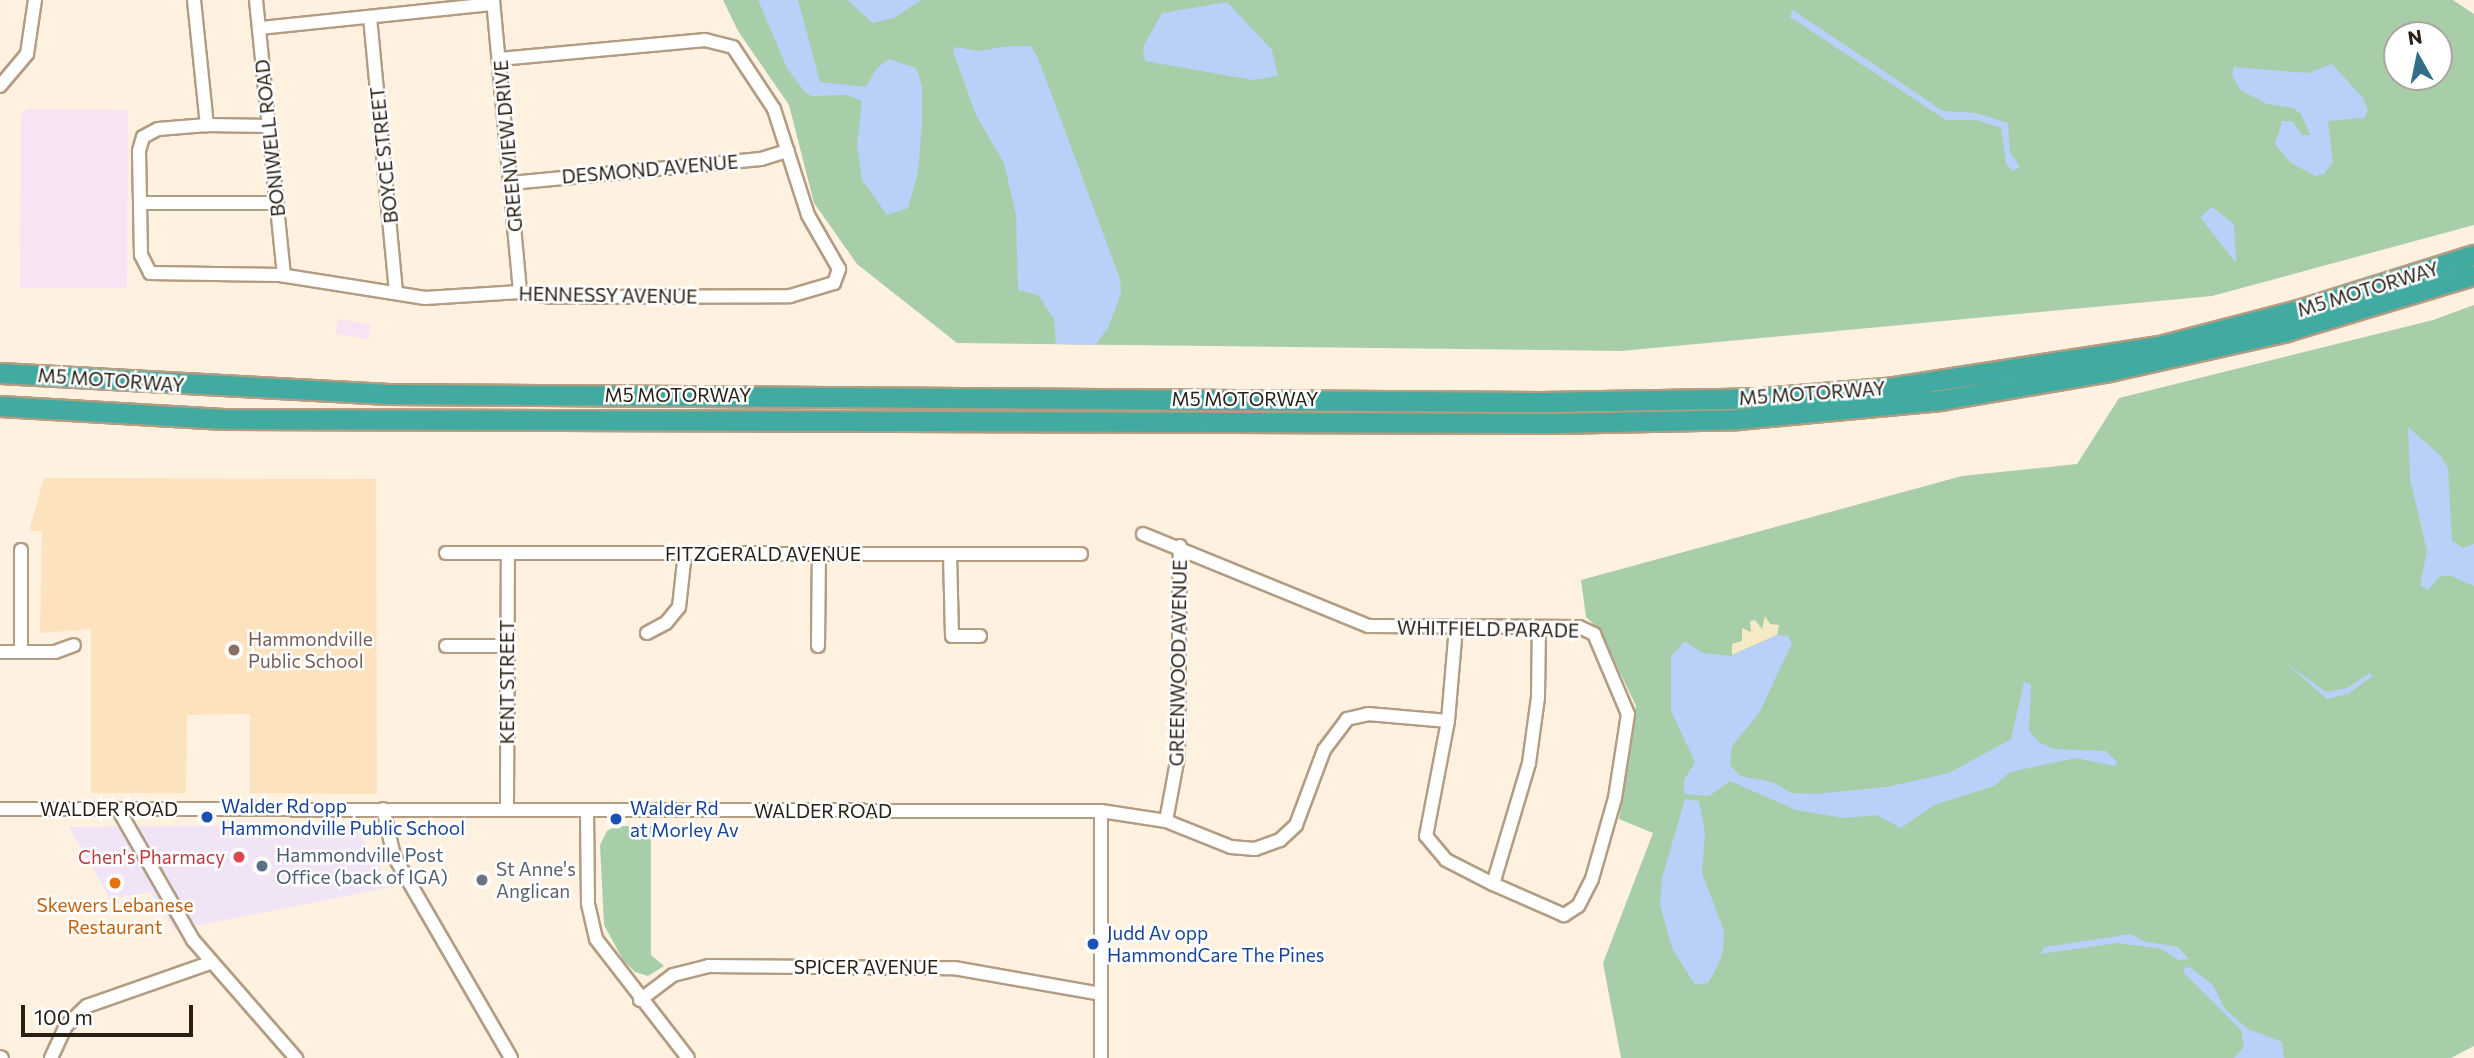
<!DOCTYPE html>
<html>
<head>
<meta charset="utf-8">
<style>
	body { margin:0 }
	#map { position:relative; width:2474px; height:1058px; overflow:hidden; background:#fff1e0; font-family:Commissioner,sans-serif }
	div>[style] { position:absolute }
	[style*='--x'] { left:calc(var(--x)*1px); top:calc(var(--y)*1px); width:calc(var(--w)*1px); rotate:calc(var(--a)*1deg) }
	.commercial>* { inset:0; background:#f2e4f7 }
	.industrial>* { inset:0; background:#f6e3f3; transform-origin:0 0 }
	.built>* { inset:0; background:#fde2be }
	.green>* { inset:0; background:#a7cea9 }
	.sand>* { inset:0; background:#f4eac4 }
	.water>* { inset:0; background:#b9d0f9 }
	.roads { filter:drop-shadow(2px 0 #b29d82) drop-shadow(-2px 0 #b29d82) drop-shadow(0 2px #b29d82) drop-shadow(0 -2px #b29d82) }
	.minor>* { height:12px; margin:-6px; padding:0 6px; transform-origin:6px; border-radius:6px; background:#fff }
	.highway>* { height:19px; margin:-9.5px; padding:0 9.5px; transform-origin:9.5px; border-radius:9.5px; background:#41aaa1 }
	.dots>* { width:19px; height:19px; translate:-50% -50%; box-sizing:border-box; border:4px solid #fff; border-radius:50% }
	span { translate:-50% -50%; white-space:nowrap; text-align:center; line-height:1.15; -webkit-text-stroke:5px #fff; paint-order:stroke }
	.street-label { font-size:19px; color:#282015 }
	.education-label { font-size:19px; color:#785e54 }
	.left { translate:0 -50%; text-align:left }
	.transit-label { font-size:19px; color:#164399 }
	.service-label { font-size:19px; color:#4e5e75 }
	.health-label { font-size:19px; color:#be3a42 }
	.right { translate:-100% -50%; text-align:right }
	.worship-label { font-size:19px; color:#5b616d }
	.food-label { font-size:19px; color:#c56008 }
	.north { position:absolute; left:2383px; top:21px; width:70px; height:70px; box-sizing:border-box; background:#fff; border:2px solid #a9a6a1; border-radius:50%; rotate:351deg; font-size:19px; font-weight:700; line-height:28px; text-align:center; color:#282015 }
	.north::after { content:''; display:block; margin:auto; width:24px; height:32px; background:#326f86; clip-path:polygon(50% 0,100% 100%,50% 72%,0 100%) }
	.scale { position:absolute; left:21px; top:1005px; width:172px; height:32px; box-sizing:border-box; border:4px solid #282015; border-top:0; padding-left:9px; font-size:21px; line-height:24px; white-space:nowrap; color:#282015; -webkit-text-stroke:5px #fff; paint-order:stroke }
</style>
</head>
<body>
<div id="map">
	<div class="commercial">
		<i style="clip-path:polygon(354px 824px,391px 887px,174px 930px,151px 892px,110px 899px,69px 827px)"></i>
	</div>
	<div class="industrial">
		<i style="clip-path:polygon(29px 109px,128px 110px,127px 288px,20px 288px,21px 113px)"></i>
		<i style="left:338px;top:319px;width:33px;height:15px;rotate:9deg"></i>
	</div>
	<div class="built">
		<i style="clip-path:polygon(44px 478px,376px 479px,377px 794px,250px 793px,250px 714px,187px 715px,186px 793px,91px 793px,91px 629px,40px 633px,42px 531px,29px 531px)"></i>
	</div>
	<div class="green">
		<i style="clip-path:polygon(evenodd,723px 0,2453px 0,2474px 14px,2474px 225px,2212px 296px,1621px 351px,957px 343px,857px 264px,814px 203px,789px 105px,738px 31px,723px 0,2397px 35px,2439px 35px,2439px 77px,2397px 77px,2397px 35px)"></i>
		<i style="clip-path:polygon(2474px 305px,2474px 1046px,2451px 1058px,1621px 1058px,1603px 963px,1653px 833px,1619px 819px,1636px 706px,1600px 630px,1586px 617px,1581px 580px,1962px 476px,2077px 464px,2119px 398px,2433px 320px)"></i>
		<i style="clip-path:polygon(616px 826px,651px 826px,651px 955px,664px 966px,648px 976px,635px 972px,623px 960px,604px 925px,600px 845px,607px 831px)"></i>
	</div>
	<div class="sand">
		<i style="clip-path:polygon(1765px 616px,1770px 624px,1779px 625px,1777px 635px,1732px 655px,1732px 644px,1742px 641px,1742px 628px,1751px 632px,1750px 621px,1755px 620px,1762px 629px)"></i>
	</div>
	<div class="water">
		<i style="clip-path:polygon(758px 0,798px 0,820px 82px,866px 87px,877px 68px,889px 59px,916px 68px,922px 85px,922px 124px,918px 172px,908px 208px,887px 215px,862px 180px,857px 146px,862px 101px,847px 95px,811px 96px,804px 91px,787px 68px)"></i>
		<i style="clip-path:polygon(847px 0,921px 0,894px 18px,873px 23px)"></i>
		<i style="clip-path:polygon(1227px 2px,1272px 50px,1278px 76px,1253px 80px,1145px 61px,1143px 47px,1162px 13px)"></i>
		<i style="clip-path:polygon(1793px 10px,1943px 111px,1976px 113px,2008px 123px,2010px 152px,2020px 167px,2013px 171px,2006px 164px,2001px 128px,1977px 120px,1946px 120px,1790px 17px)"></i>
		<i style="clip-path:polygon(1010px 46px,1031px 46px,1038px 58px,1120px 279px,1121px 294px,1108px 328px,1095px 345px,1056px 344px,1054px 319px,1038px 295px,1018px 290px,1016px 215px,1004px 163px,975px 113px,953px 51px,955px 47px,978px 51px)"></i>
		<i style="clip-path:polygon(2332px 64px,2363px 98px,2368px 111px,2364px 118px,2328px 121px,2333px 162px,2324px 174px,2316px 176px,2291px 163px,2275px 144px,2282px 121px,2292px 121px,2302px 135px,2310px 135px,2301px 114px,2293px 108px,2267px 104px,2240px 90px,2232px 74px,2234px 67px,2308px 73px)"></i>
		<i style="clip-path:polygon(2212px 207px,2234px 224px,2236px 263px,2200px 217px)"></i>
		<i style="clip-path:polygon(2408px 427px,2441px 456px,2448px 468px,2452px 541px,2463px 548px,2474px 544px,2474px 586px,2451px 576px,2440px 576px,2428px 590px,2420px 585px,2427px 551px,2410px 479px)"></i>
		<i style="clip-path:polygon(1777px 635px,1788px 636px,1792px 643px,1759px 713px,1732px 746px,1730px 765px,1740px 776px,1772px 782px,1792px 793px,1814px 794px,1887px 787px,1949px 773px,2011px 739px,2024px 682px,2031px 684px,2029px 731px,2040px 743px,2055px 749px,2106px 751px,2118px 763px,2114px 766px,2076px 758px,2010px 772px,1994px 786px,1934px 805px,1901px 828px,1876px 815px,1844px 818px,1796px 810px,1730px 781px,1709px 796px,1684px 794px,1684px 780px,1695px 762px,1671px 711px,1671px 656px,1685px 641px,1703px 653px,1731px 656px)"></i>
		<i style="clip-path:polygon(2286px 663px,2326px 692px,2347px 688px,2370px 673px,2373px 676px,2348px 694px,2327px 699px)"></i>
		<i style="clip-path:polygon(1685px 799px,1699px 801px,1705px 833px,1702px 873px,1724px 931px,1723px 952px,1716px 969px,1708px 983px,1695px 985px,1672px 948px,1660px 905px,1662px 878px)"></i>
		<i style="clip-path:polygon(2131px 934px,2143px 941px,2178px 947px,2189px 959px,2178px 960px,2162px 949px,2117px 943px,2040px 954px,2045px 947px)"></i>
		<i style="clip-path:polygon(2190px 967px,2213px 985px,2225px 1009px,2248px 1029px,2282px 1042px,2284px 1058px,2234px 1058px,2244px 1047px,2241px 1030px,2184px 973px,2184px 968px)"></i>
	</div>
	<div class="roads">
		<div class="minor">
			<i style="--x:194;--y:0;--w:126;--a:84.1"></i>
			<i style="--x:256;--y:0;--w:277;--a:84.2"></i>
			<i style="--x:493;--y:0;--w:293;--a:84.7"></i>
			<i style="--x:370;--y:17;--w:277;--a:84.6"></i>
			<i style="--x:260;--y:28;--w:234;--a:-5.9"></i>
			<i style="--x:0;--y:86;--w:42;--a:-49.8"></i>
			<i style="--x:27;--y:54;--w:55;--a:-81.6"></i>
			<i style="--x:270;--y:126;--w:63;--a:-179.1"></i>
			<i style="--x:207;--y:125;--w:49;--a:175.3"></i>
			<i style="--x:158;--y:129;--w:17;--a:152"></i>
			<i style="--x:143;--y:137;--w:15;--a:106"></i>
			<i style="--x:139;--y:151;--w:104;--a:88.9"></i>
			<i style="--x:141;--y:255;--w:20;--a:63"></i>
			<i style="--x:150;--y:273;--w:130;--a:0.9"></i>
			<i style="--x:280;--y:275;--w:147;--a:9"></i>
			<i style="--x:425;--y:298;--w:95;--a:-3.6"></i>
			<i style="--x:520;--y:292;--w:31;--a:9"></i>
			<i style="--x:551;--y:297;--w:239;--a:-0.2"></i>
			<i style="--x:790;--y:296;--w:46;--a:-16.5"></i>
			<i style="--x:834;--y:283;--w:15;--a:-70"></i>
			<i style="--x:839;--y:269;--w:62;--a:-119.9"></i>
			<i style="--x:808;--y:215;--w:111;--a:-107.8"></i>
			<i style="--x:774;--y:109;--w:74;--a:-123.5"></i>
			<i style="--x:733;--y:47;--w:29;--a:-166"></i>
			<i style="--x:705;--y:40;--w:206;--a:174.7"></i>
			<i style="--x:511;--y:183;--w:251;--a:-5.5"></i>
			<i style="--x:761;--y:159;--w:28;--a:-17"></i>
			<i style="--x:140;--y:203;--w:137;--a:0"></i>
			<i style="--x:1143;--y:534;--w:243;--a:22.2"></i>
			<i style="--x:1368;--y:626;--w:211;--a:0.3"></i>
			<i style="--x:1579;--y:627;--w:17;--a:25"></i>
			<i style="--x:1594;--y:634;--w:87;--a:67"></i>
			<i style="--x:1628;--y:714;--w:85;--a:98.8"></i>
			<i style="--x:1615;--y:798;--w:84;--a:105.9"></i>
			<i style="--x:1592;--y:879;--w:30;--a:117"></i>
			<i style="--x:1578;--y:906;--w:17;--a:147"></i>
			<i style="--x:1564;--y:915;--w:77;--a:-156.4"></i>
			<i style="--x:446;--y:553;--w:635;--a:0.09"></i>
			<i style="--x:950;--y:554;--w:82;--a:88.6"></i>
			<i style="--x:952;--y:636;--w:28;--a:0"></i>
			<i style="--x:1456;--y:627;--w:94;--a:94.9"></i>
			<i style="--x:1448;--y:721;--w:117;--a:100.8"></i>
			<i style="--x:1426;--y:836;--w:31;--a:50"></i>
			<i style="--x:1446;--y:860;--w:53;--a:27.1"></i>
			<i style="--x:1493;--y:884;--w:126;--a:-73.4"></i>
			<i style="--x:1529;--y:763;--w:67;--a:-82.2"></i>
			<i style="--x:1538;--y:697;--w:70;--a:-89.2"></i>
			<i style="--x:647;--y:633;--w:21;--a:-28"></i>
			<i style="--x:666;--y:623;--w:21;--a:-51"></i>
			<i style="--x:679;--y:607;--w:54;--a:-83.7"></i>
			<i style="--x:446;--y:646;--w:61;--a:0"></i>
			<i style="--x:818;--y:646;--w:92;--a:-89.4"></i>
			<i style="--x:0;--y:652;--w:55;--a:0"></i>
			<i style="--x:55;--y:652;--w:20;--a:-20"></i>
			<i style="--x:21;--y:652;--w:102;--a:-90"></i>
			<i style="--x:0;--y:809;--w:1101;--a:0.1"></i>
			<i style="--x:1101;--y:811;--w:66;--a:8.7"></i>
			<i style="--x:1166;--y:821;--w:70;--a:21.8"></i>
			<i style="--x:1231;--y:847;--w:24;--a:5"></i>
			<i style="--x:1255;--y:849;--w:27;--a:-20"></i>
			<i style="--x:1280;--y:840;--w:22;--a:-43"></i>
			<i style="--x:1296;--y:825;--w:80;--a:-69.5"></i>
			<i style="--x:1324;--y:750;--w:39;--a:-53"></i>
			<i style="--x:1347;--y:719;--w:22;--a:-13"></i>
			<i style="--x:1368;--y:714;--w:80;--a:5"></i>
			<i style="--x:118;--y:809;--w:151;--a:60.2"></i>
			<i style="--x:193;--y:940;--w:157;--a:48.9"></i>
			<i style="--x:383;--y:809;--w:48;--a:76.8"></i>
			<i style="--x:394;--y:856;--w:233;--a:59.9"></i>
			<i style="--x:507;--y:810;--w:257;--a:-89.8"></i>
			<i style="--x:587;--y:810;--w:94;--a:89.4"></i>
			<i style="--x:588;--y:904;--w:36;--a:77"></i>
			<i style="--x:596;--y:939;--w:150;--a:52.3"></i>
			<i style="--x:1166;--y:821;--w:66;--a:-79.5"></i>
			<i style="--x:1178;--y:756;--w:210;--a:-89.5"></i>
			<i style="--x:640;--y:1000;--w:41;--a:-37.1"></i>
			<i style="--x:673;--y:975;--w:36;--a:-14"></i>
			<i style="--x:708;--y:966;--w:246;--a:0.5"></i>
			<i style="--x:954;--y:968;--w:149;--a:10"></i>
			<i style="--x:0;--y:1057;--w:2;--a:27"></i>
			<i style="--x:51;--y:1058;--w:35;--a:-65"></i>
			<i style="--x:66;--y:1026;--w:29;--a:-44"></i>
			<i style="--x:87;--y:1006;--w:130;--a:-19.3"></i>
			<i style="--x:1101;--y:1058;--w:247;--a:-90"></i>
		</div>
		<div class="highway">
			<i style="--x:0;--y:373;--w:389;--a:3.1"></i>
			<i style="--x:388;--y:394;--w:1153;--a:0.4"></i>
			<i style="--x:1541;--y:402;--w:220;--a:-1"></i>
			<i style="--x:1761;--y:398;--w:133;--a:-4.7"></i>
			<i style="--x:1894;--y:387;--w:268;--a:-8.8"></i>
			<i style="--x:2159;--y:346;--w:144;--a:-14.5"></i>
			<i style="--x:2298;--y:310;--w:184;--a:-17.4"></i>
			<i style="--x:0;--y:406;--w:224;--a:3.3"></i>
			<i style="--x:224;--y:419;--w:1330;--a:0.17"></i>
			<i style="--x:1554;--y:423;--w:184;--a:-1.2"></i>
			<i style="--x:1738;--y:419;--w:204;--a:-5.3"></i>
			<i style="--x:1941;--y:400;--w:171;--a:-9.7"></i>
			<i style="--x:2110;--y:371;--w:181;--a:-12.7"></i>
			<i style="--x:2287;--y:331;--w:195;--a:-16.7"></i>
		</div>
	</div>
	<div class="dots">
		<i style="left:234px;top:650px;background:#8d6e63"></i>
		<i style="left:207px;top:817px;background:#1a4fb4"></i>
		<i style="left:616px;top:819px;background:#1a4fb4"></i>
		<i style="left:239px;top:857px;background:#e0444e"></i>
		<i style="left:262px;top:866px;background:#5c6f8a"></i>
		<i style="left:482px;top:880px;background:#6b7280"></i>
		<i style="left:115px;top:883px;background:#e8710a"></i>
		<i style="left:1093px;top:944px;background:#1a4fb4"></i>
	</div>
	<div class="street-label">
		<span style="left:270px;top:138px;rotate:-96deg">BONIWELL ROAD</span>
		<span style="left:508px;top:146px;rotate:-95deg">GREENVIEW DRIVE</span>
		<span style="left:384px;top:155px;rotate:-96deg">BOYCE STREET</span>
		<span style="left:650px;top:169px;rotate:-5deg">DESMOND AVENUE</span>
		<span style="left:2368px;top:289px;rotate:-17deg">M5 MOTORWAY</span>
		<span style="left:608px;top:295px;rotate:1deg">HENNESSY AVENUE</span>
		<span style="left:111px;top:380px;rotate:4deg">M5 MOTORWAY</span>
		<span style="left:1812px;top:393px;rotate:-4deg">M5 MOTORWAY</span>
		<span style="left:678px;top:395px">M5 MOTORWAY</span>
		<span style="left:1245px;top:399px">M5 MOTORWAY</span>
		<span style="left:763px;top:554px">FITZGERALD AVENUE</span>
		<span style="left:1488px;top:629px;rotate:1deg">WHITFIELD PARADE</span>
		<span style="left:1178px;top:663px;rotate:-89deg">GREENWOOD AVENUE</span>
		<span style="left:507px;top:682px;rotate:-90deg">KENT STREET</span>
		<span style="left:109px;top:809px">WALDER ROAD</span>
		<span style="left:823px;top:811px">WALDER ROAD</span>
		<span style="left:866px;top:967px">SPICER AVENUE</span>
	</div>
	<div class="education-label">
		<span class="left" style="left:248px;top:650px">Hammondville<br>Public School</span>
	</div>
	<div class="transit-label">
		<span class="left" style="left:221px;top:817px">Walder Rd opp<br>Hammondville Public School</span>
		<span class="left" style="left:630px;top:819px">Walder Rd<br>at Morley Av</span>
		<span class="left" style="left:1107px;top:944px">Judd Av opp<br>HammondCare The Pines</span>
	</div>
	<div class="service-label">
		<span class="left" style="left:276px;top:866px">Hammondville Post<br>Office (back of IGA)</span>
	</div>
	<div class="health-label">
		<span class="right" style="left:225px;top:857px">Chen's Pharmacy</span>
	</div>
	<div class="worship-label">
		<span class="left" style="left:496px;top:880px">St Anne's<br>Anglican</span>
	</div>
	<div class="food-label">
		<span style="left:115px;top:916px">Skewers Lebanese<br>Restaurant</span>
	</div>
	<div class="north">N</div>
	<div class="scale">100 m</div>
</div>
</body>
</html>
